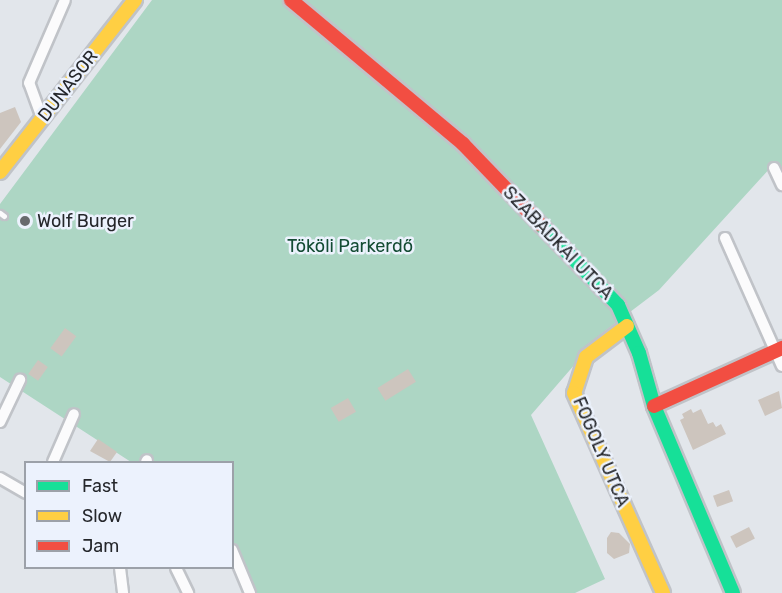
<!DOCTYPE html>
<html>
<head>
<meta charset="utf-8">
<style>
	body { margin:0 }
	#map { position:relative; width:782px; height:593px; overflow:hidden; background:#e2e6eb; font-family:Rubik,sans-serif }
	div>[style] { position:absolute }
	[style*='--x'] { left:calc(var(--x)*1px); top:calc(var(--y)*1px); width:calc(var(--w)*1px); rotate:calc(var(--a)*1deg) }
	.forest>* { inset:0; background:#add6c4 }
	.building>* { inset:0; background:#cdc5be; transform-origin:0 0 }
	.roads { filter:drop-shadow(2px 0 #c0c3c8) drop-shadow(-2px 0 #c0c3c8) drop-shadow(0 2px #c0c3c8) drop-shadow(0 -2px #c0c3c8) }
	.lane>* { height:5px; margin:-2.5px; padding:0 2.5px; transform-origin:2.5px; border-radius:2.5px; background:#fbfbfc }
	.street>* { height:10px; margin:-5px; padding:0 5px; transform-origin:5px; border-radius:5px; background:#fbfbfc }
	.fast>* { height:14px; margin:-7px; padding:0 7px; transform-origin:7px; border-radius:7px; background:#16e098 }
	.slow>* { height:14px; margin:-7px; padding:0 7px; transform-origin:7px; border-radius:7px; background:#ffcf43 }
	.jam>* { height:14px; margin:-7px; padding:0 7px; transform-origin:7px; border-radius:7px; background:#f24e42 }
	.dots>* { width:16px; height:16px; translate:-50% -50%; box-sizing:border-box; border:3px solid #ecf2fd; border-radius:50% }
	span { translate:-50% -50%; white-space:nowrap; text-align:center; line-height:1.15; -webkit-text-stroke:5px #ecf2fd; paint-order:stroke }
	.street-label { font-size:18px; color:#25272b }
	.poi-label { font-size:18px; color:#25272b }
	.left { translate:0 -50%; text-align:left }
	.park-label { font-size:18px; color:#144c34 }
	.legend { position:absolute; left:24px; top:461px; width:210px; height:108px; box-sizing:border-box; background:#ecf2fd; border:2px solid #9ca1a9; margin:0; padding:8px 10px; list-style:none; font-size:18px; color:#25272b }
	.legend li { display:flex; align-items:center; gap:12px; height:30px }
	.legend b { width:30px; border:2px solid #9ca1a9 }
</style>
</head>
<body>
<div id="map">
	<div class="forest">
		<i style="clip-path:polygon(152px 0,782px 0,782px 189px,771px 167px,659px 290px,601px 334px,531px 415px,605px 579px,575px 593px,242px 593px,233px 566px,232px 462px,131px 462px,0 377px,0 204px)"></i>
	</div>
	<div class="building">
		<i style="clip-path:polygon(15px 107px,21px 122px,0 149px,0 113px)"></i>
		<i style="left:65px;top:328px;width:14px;height:25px;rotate:36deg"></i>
		<i style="left:38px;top:360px;width:12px;height:17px;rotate:35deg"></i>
		<i style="left:408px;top:369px;width:15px;height:36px;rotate:58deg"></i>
		<i style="clip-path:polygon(779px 391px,782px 408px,765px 416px,758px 400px)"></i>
		<i style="left:348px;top:398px;width:16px;height:20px;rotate:60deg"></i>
		<i style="clip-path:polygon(691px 409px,693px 413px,701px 409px,708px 424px,713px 422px,716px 427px,721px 424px,726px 434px,693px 450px,680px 420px,684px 418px,682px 414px)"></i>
		<i style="clip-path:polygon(98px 439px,117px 452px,110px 462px,90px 451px)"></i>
		<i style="left:729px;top:490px;width:12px;height:17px;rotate:70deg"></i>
		<i style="left:749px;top:527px;width:13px;height:21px;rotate:63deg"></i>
		<i style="clip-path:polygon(611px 532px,619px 533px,630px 544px,629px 553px,614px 559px,607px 553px,607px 538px)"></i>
	</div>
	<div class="roads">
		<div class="lane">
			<i style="--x:0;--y:213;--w:5;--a:37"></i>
		</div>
		<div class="street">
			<i style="--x:42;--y:118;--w:37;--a:-110"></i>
			<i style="--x:29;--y:83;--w:90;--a:-66.6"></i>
			<i style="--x:774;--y:168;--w:19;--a:65"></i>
			<i style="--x:725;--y:238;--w:140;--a:66"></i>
			<i style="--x:0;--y:422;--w:47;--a:-64.5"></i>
			<i style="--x:53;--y:462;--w:52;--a:-66.4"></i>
			<i style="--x:146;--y:462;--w:2;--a:-63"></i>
			<i style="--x:0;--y:478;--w:30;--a:30"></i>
			<i style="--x:232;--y:550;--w:47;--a:67.3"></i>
			<i style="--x:120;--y:568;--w:25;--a:83"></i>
			<i style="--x:176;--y:568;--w:28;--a:64"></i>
		</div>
		<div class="fast">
			<i style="--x:541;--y:225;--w:111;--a:46.1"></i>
			<i style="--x:618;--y:305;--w:52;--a:66.4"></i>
			<i style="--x:639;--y:353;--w:55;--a:74.2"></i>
			<i style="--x:654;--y:406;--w:203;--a:67.1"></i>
		</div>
		<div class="slow">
			<i style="--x:0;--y:172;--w:219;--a:-51.9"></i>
			<i style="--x:627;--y:326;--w:51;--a:142.9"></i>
			<i style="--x:586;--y:357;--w:38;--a:108"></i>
			<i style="--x:574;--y:393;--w:219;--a:66"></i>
		</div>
		<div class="jam">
			<i style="--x:291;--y:0;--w:224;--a:39.9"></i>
			<i style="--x:463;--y:144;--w:112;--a:46.1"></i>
			<i style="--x:654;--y:406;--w:141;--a:-24.4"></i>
		</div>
	</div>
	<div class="dots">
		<i style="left:25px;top:221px;background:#676a6e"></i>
	</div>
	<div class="street-label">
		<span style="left:68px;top:86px;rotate:-52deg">DUNASOR</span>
		<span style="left:558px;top:243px;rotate:46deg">SZABADKAI UTCA</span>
		<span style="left:601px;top:452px;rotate:67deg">FOGOLY UTCA</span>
	</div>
	<div class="poi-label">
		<span class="left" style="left:37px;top:221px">Wolf Burger</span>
	</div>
	<div class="park-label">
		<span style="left:350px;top:246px">Tököli Parkerdő</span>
	</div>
	<ul class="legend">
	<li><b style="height:8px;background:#16e098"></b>Fast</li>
	<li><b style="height:8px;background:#ffcf43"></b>Slow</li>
	<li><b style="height:8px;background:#f24e42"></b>Jam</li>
	</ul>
</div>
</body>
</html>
